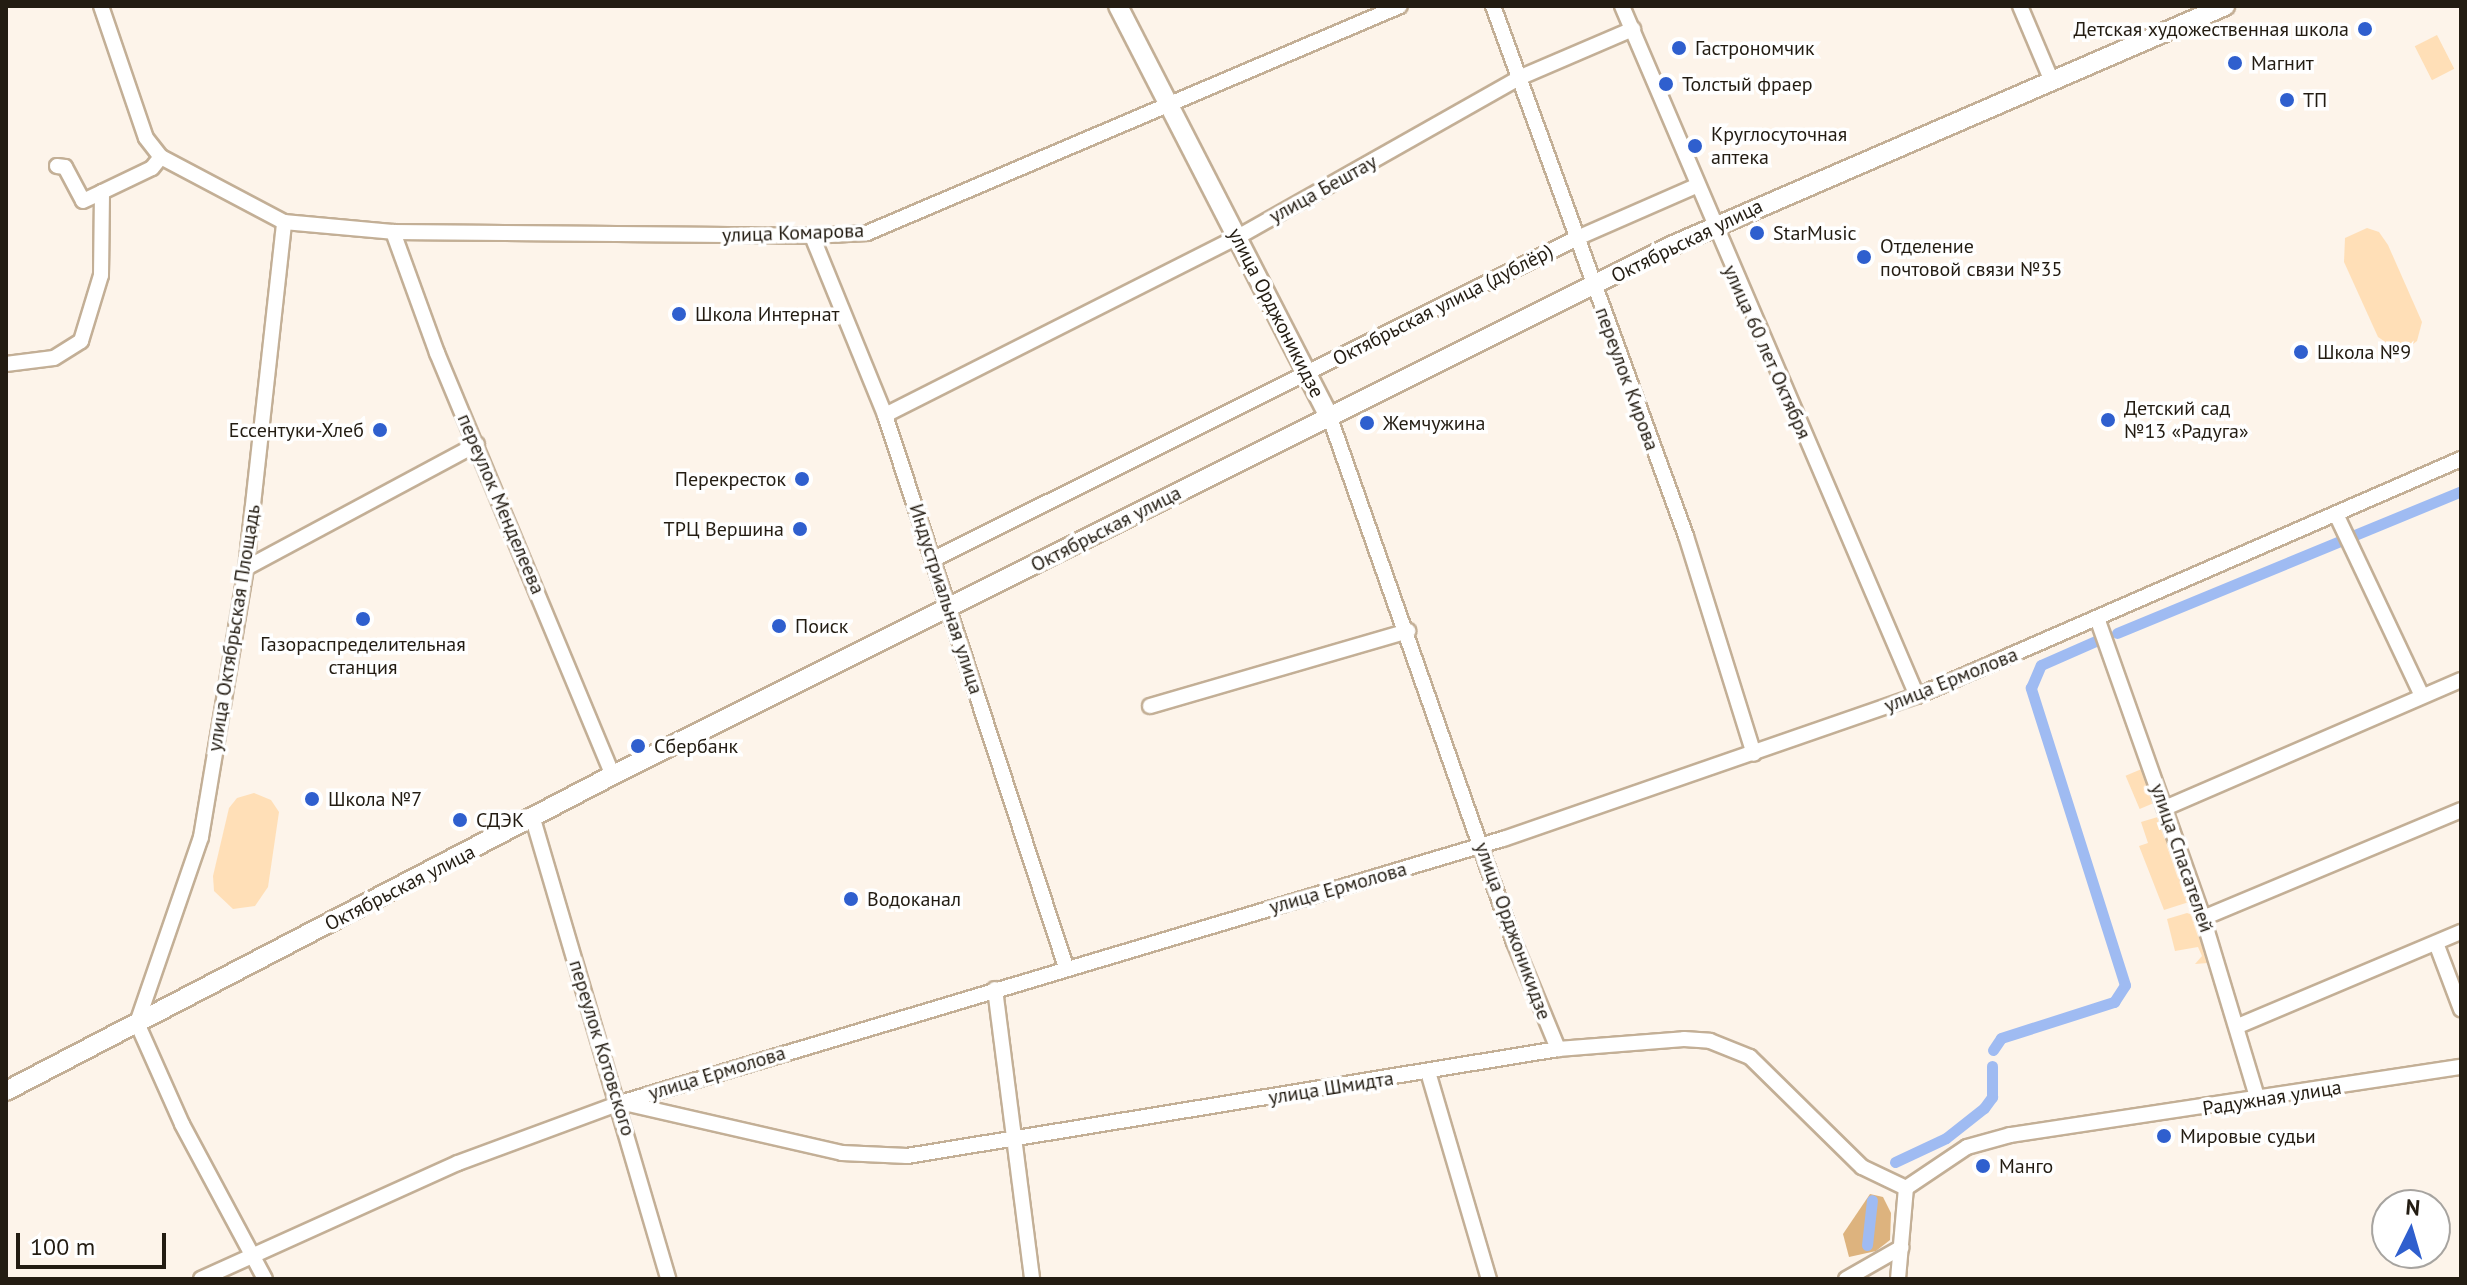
<!DOCTYPE html>
<html>
<head>
<meta charset="utf-8">
<style>
	body { margin:0 }
	#map { position:relative; width:2467px; height:1285px; overflow:hidden; background:#fdf4ea; font-family:"PT Sans",sans-serif }
	div>[style] { position:absolute }
	[style*='--x'] { left:calc(var(--x)*1px); top:calc(var(--y)*1px); width:calc(var(--w)*1px); rotate:calc(var(--a)*1deg) }
	.green>* { inset:0; background:#ffdfb7; transform-origin:0 0 }
	.forest>* { inset:0; background:#ddb37e }
	.canal>* { height:11px; margin:-5.5px; padding:0 5.5px; transform-origin:5.5px; border-radius:5.5px; background:#9fbbf2 }
	.roads { filter:drop-shadow(2px 0 #c3af96) drop-shadow(-2px 0 #c3af96) drop-shadow(0 2px #c3af96) drop-shadow(0 -2px #c3af96) }
	.minor>* { height:14px; margin:-7px; padding:0 7px; transform-origin:7px; border-radius:7px; background:#fff }
	.major>* { height:18px; margin:-9px; padding:0 9px; transform-origin:9px; border-radius:9px; background:#fff }
	.dots>* { width:22px; height:22px; translate:-50% -50%; box-sizing:border-box; border:4px solid #fff; border-radius:50% }
	span { translate:-50% -50%; white-space:nowrap; text-align:center; line-height:1.15; -webkit-text-stroke:7px #fff; paint-order:stroke }
	.poi-label { font-size:20px; color:#231c12 }
	.right { translate:-100% -50%; text-align:right }
	.left { translate:0 -50%; text-align:left }
	.street-label { font-size:20px; color:#231c12 }
	.frame { position:absolute; inset:0; border:8px solid #231c12; pointer-events:none }
	.north { position:absolute; left:2371px; top:1189px; width:80px; height:80px; box-sizing:border-box; background:#fff; border:2px solid #a7a4a0; border-radius:50%; rotate:5deg; font-size:22px; font-weight:700; line-height:32px; text-align:center; color:#231c12 }
	.north::after { content:''; display:block; margin:auto; width:28px; height:36px; background:#2f5fce; clip-path:polygon(50% 0,100% 100%,50% 72%,0 100%) }
	.scale { position:absolute; left:16px; top:1233px; width:150px; height:36px; box-sizing:border-box; border:4px solid #231c12; border-top:0; padding-left:10px; font-size:24px; line-height:28px; white-space:nowrap; color:#231c12; -webkit-text-stroke:6px #fff; paint-order:stroke }
</style>
</head>
<body>
<div id="map">
	<div class="green">
		<i style="left:2437px;top:35px;width:38px;height:25px;rotate:63deg"></i>
		<i style="clip-path:polygon(2367px 228px,2379px 232px,2388px 245px,2422px 322px,2417px 341px,2408px 348px,2396px 349px,2378px 337px,2344px 262px,2345px 238px)"></i>
		<i style="left:2144px;top:768px;width:36px;height:20px;rotate:67deg"></i>
		<i style="clip-path:polygon(254px 793px,271px 800px,279px 812px,268px 887px,255px 906px,233px 909px,214px 891px,213px 876px,229px 808px,237px 798px)"></i>
		<i style="clip-path:polygon(2161px 816px,2190px 897px,2189px 902px,2164px 910px,2139px 846px,2148px 843px,2141px 822px)"></i>
		<i style="clip-path:polygon(2187px 913px,2193px 915px,2208px 963px,2195px 964px,2202px 956px,2198px 947px,2175px 951px,2167px 919px)"></i>
	</div>
	<div class="forest">
		<i style="clip-path:polygon(1870px 1194px,1883px 1197px,1891px 1213px,1890px 1240px,1876px 1251px,1849px 1257px,1843px 1234px)"></i>
	</div>
	<div class="canal">
		<i style="--x:2117;--y:633;--w:372;--a:-22.4"></i>
		<i style="--x:1993;--y:1050;--w:14;--a:-56"></i>
		<i style="--x:2001;--y:1038;--w:119;--a:-17.7"></i>
		<i style="--x:2114;--y:1002;--w:20;--a:-57"></i>
		<i style="--x:2125;--y:985;--w:312;--a:-107.6"></i>
		<i style="--x:2031;--y:688;--w:25;--a:-67"></i>
		<i style="--x:2041;--y:665;--w:64;--a:-23.8"></i>
		<i style="--x:1895;--y:1162;--w:56;--a:-25.2"></i>
		<i style="--x:1946;--y:1138;--w:48;--a:-38.3"></i>
		<i style="--x:1984;--y:1108;--w:14;--a:-54"></i>
		<i style="--x:1992;--y:1097;--w:31;--a:-90"></i>
		<i style="--x:1867;--y:1245;--w:45;--a:-83.7"></i>
	</div>
	<div class="roads">
		<div class="minor">
			<i style="--x:101;--y:6;--w:139;--a:71.2"></i>
			<i style="--x:146;--y:138;--w:24;--a:52"></i>
			<i style="--x:161;--y:157;--w:139;--a:27.9"></i>
			<i style="--x:284;--y:222;--w:109;--a:5.2"></i>
			<i style="--x:393;--y:232;--w:419;--a:0.5"></i>
			<i style="--x:812;--y:236;--w:55;--a:-3.1"></i>
			<i style="--x:867;--y:233;--w:579;--a:-23.07"></i>
			<i style="--x:1493;--y:6;--w:564;--a:69.99"></i>
			<i style="--x:1686;--y:536;--w:228;--a:72.7"></i>
			<i style="--x:1622;--y:6;--w:750;--a:66.85"></i>
			<i style="--x:2020;--y:6;--w:79;--a:67"></i>
			<i style="--x:57;--y:166;--w:8;--a:7"></i>
			<i style="--x:65;--y:167;--w:38;--a:62"></i>
			<i style="--x:83;--y:201;--w:21;--a:-25"></i>
			<i style="--x:393;--y:232;--w:129;--a:70"></i>
			<i style="--x:437;--y:353;--w:457;--a:67.4"></i>
			<i style="--x:812;--y:236;--w:193;--a:67.8"></i>
			<i style="--x:885;--y:415;--w:581;--a:71.85"></i>
			<i style="--x:6;--y:364;--w:48;--a:-7.1"></i>
			<i style="--x:54;--y:358;--w:32;--a:-32"></i>
			<i style="--x:81;--y:341;--w:69;--a:-73.1"></i>
			<i style="--x:101;--y:275;--w:83;--a:-89.3"></i>
			<i style="--x:102;--y:192;--w:55;--a:-25.6"></i>
			<i style="--x:152;--y:168;--w:14;--a:-51"></i>
			<i style="--x:885;--y:415;--w:395;--a:-26.8"></i>
			<i style="--x:1238;--y:237;--w:325;--a:-29.5"></i>
			<i style="--x:1521;--y:77;--w:122;--a:-23.2"></i>
			<i style="--x:1330;--y:418;--w:555;--a:70.65"></i>
			<i style="--x:1514;--y:942;--w:116;--a:67.6"></i>
			<i style="--x:2336;--y:514;--w:201;--a:64.7"></i>
			<i style="--x:934;--y:559;--w:719;--a:-26.53"></i>
			<i style="--x:1577;--y:238;--w:130;--a:-23.6"></i>
			<i style="--x:246;--y:568;--w:262;--a:-28.2"></i>
			<i style="--x:2097;--y:618;--w:318;--a:70.5"></i>
			<i style="--x:2203;--y:918;--w:190;--a:73.2"></i>
			<i style="--x:1150;--y:706;--w:269;--a:-16.2"></i>
			<i style="--x:2165;--y:808;--w:322;--a:-23.4"></i>
			<i style="--x:533;--y:819;--w:479;--a:73.6"></i>
			<i style="--x:2203;--y:918;--w:280;--a:-22.7"></i>
			<i style="--x:2436;--y:943;--w:71;--a:69.3"></i>
			<i style="--x:995;--y:989;--w:292;--a:82.7"></i>
			<i style="--x:2238;--y:1026;--w:242;--a:-22.9"></i>
			<i style="--x:1428;--y:1072;--w:216;--a:73.6"></i>
			<i style="--x:624;--y:1103;--w:224;--a:12.9"></i>
			<i style="--x:842;--y:1153;--w:65;--a:2.6"></i>
			<i style="--x:907;--y:1156;--w:660;--a:-9.33"></i>
			<i style="--x:1558;--y:1049;--w:126;--a:-4.5"></i>
			<i style="--x:1684;--y:1039;--w:26;--a:4"></i>
			<i style="--x:1710;--y:1041;--w:43;--a:21.8"></i>
			<i style="--x:1750;--y:1057;--w:157;--a:44.5"></i>
			<i style="--x:1862;--y:1167;--w:49;--a:25.5"></i>
			<i style="--x:1906;--y:1188;--w:73;--a:-33.9"></i>
			<i style="--x:1967;--y:1147;--w:45;--a:-15.6"></i>
			<i style="--x:2010;--y:1135;--w:456;--a:-8.6"></i>
			<i style="--x:201;--y:1279;--w:282;--a:-24.3"></i>
			<i style="--x:458;--y:1163;--w:173;--a:-20.3"></i>
			<i style="--x:620;--y:1103;--w:922;--a:-16.65"></i>
			<i style="--x:1503;--y:839;--w:438;--a:-19.1"></i>
			<i style="--x:1917;--y:696;--w:593;--a:-23.54"></i>
			<i style="--x:265;--y:1279;--w:176;--a:-118.2"></i>
			<i style="--x:182;--y:1124;--w:111;--a:-114"></i>
			<i style="--x:137;--y:1023;--w:197;--a:-71"></i>
			<i style="--x:201;--y:837;--w:273;--a:-80.5"></i>
			<i style="--x:246;--y:568;--w:348;--a:-83.7"></i>
			<i style="--x:1846;--y:1279;--w:64;--a:-29.7"></i>
			<i style="--x:1898;--y:1279;--w:91;--a:-85"></i>
		</div>
		<div class="major">
			<i style="--x:1118;--y:6;--w:463;--a:62.8"></i>
			<i style="--x:6;--y:1091;--w:684;--a:-27.5"></i>
			<i style="--x:613;--y:775;--w:1183;--a:-26.57"></i>
			<i style="--x:1671;--y:246;--w:604;--a:-23.42"></i>
		</div>
	</div>
	<div class="dots">
		<i style="left:2365px;top:29px;background:#2f5fce"></i>
		<i style="left:1679px;top:48px;background:#2f5fce"></i>
		<i style="left:2235px;top:63px;background:#2f5fce"></i>
		<i style="left:1666px;top:84px;background:#2f5fce"></i>
		<i style="left:2287px;top:100px;background:#2f5fce"></i>
		<i style="left:1695px;top:146px;background:#2f5fce"></i>
		<i style="left:1757px;top:233px;background:#2f5fce"></i>
		<i style="left:1864px;top:257px;background:#2f5fce"></i>
		<i style="left:679px;top:314px;background:#2f5fce"></i>
		<i style="left:2301px;top:352px;background:#2f5fce"></i>
		<i style="left:2108px;top:420px;background:#2f5fce"></i>
		<i style="left:1367px;top:423px;background:#2f5fce"></i>
		<i style="left:380px;top:430px;background:#2f5fce"></i>
		<i style="left:802px;top:479px;background:#2f5fce"></i>
		<i style="left:800px;top:529px;background:#2f5fce"></i>
		<i style="left:363px;top:619px;background:#2f5fce"></i>
		<i style="left:779px;top:626px;background:#2f5fce"></i>
		<i style="left:638px;top:746px;background:#2f5fce"></i>
		<i style="left:312px;top:799px;background:#2f5fce"></i>
		<i style="left:460px;top:820px;background:#2f5fce"></i>
		<i style="left:851px;top:899px;background:#2f5fce"></i>
		<i style="left:2164px;top:1136px;background:#2f5fce"></i>
		<i style="left:1983px;top:1166px;background:#2f5fce"></i>
	</div>
	<div class="poi-label">
		<span class="right" style="left:2349px;top:29px">Детская художественная школа</span>
		<span class="left" style="left:1695px;top:48px">Гастрономчик</span>
		<span class="left" style="left:2251px;top:63px">Магнит</span>
		<span class="left" style="left:1682px;top:84px">Толстый фраер</span>
		<span class="left" style="left:2303px;top:100px">ТП</span>
		<span class="left" style="left:1711px;top:146px">Круглосуточная<br>аптека</span>
		<span class="left" style="left:1773px;top:233px">StarMusic</span>
		<span class="left" style="left:1880px;top:258px">Отделение<br>почтовой связи №35</span>
		<span class="left" style="left:695px;top:314px">Школа Интернат</span>
		<span class="left" style="left:2317px;top:352px">Школа №9</span>
		<span class="left" style="left:2124px;top:420px">Детский сад<br>№13 «Радуга»</span>
		<span class="left" style="left:1383px;top:423px">Жемчужина</span>
		<span class="right" style="left:364px;top:430px">Ессентуки-Хлеб</span>
		<span class="right" style="left:786px;top:479px">Перекресток</span>
		<span class="right" style="left:784px;top:529px">ТРЦ Вершина</span>
		<span class="left" style="left:795px;top:626px">Поиск</span>
		<span style="left:363px;top:656px">Газораспределительная<br>станция</span>
		<span class="left" style="left:654px;top:746px">Сбербанк</span>
		<span class="left" style="left:328px;top:799px">Школа №7</span>
		<span class="left" style="left:476px;top:820px">СДЭК</span>
		<span class="left" style="left:867px;top:899px">Водоканал</span>
		<span class="left" style="left:2180px;top:1136px">Мировые судьи</span>
		<span class="left" style="left:1999px;top:1166px">Манго</span>
	</div>
	<div class="street-label">
		<span style="left:1323px;top:189px;rotate:-29deg">улица Бештау</span>
		<span style="left:793px;top:233px;rotate:-2deg">улица Комарова</span>
		<span style="left:1687px;top:241px;rotate:-26deg">Октябрьская улица</span>
		<span style="left:1443px;top:305px;rotate:-27deg">Октябрьская улица (дублёр)</span>
		<span style="left:1276px;top:313px;rotate:63deg">улица Орджоникидзе</span>
		<span style="left:1767px;top:352px;rotate:66deg">улица 60 лет Октября</span>
		<span style="left:1627px;top:379px;rotate:70deg">переулок Кирова</span>
		<span style="left:501px;top:504px;rotate:67deg">переулок Менделеева</span>
		<span style="left:1106px;top:529px;rotate:-27deg">Октябрьская улица</span>
		<span style="left:946px;top:599px;rotate:72deg">Индустриальная улица</span>
		<span style="left:234px;top:628px;rotate:-81deg">улица Октябрьская Площадь</span>
		<span style="left:1951px;top:680px;rotate:-22deg">улица Ермолова</span>
		<span style="left:2182px;top:858px;rotate:71deg">улица Спасателей</span>
		<span style="left:400px;top:888px;rotate:-27deg">Октябрьская улица</span>
		<span style="left:1338px;top:888px;rotate:-16deg">улица Ермолова</span>
		<span style="left:1513px;top:931px;rotate:70deg">улица Орджоникидзе</span>
		<span style="left:602px;top:1048px;rotate:73deg">переулок Котовского</span>
		<span style="left:717px;top:1073px;rotate:-17deg">улица Ермолова</span>
		<span style="left:1331px;top:1088px;rotate:-9deg">улица Шмидта</span>
		<span style="left:2272px;top:1098px;rotate:-9deg">Радужная улица</span>
	</div>
	<div class="frame"></div>
	<div class="north">N</div>
	<div class="scale">100 m</div>
</div>
</body>
</html>
